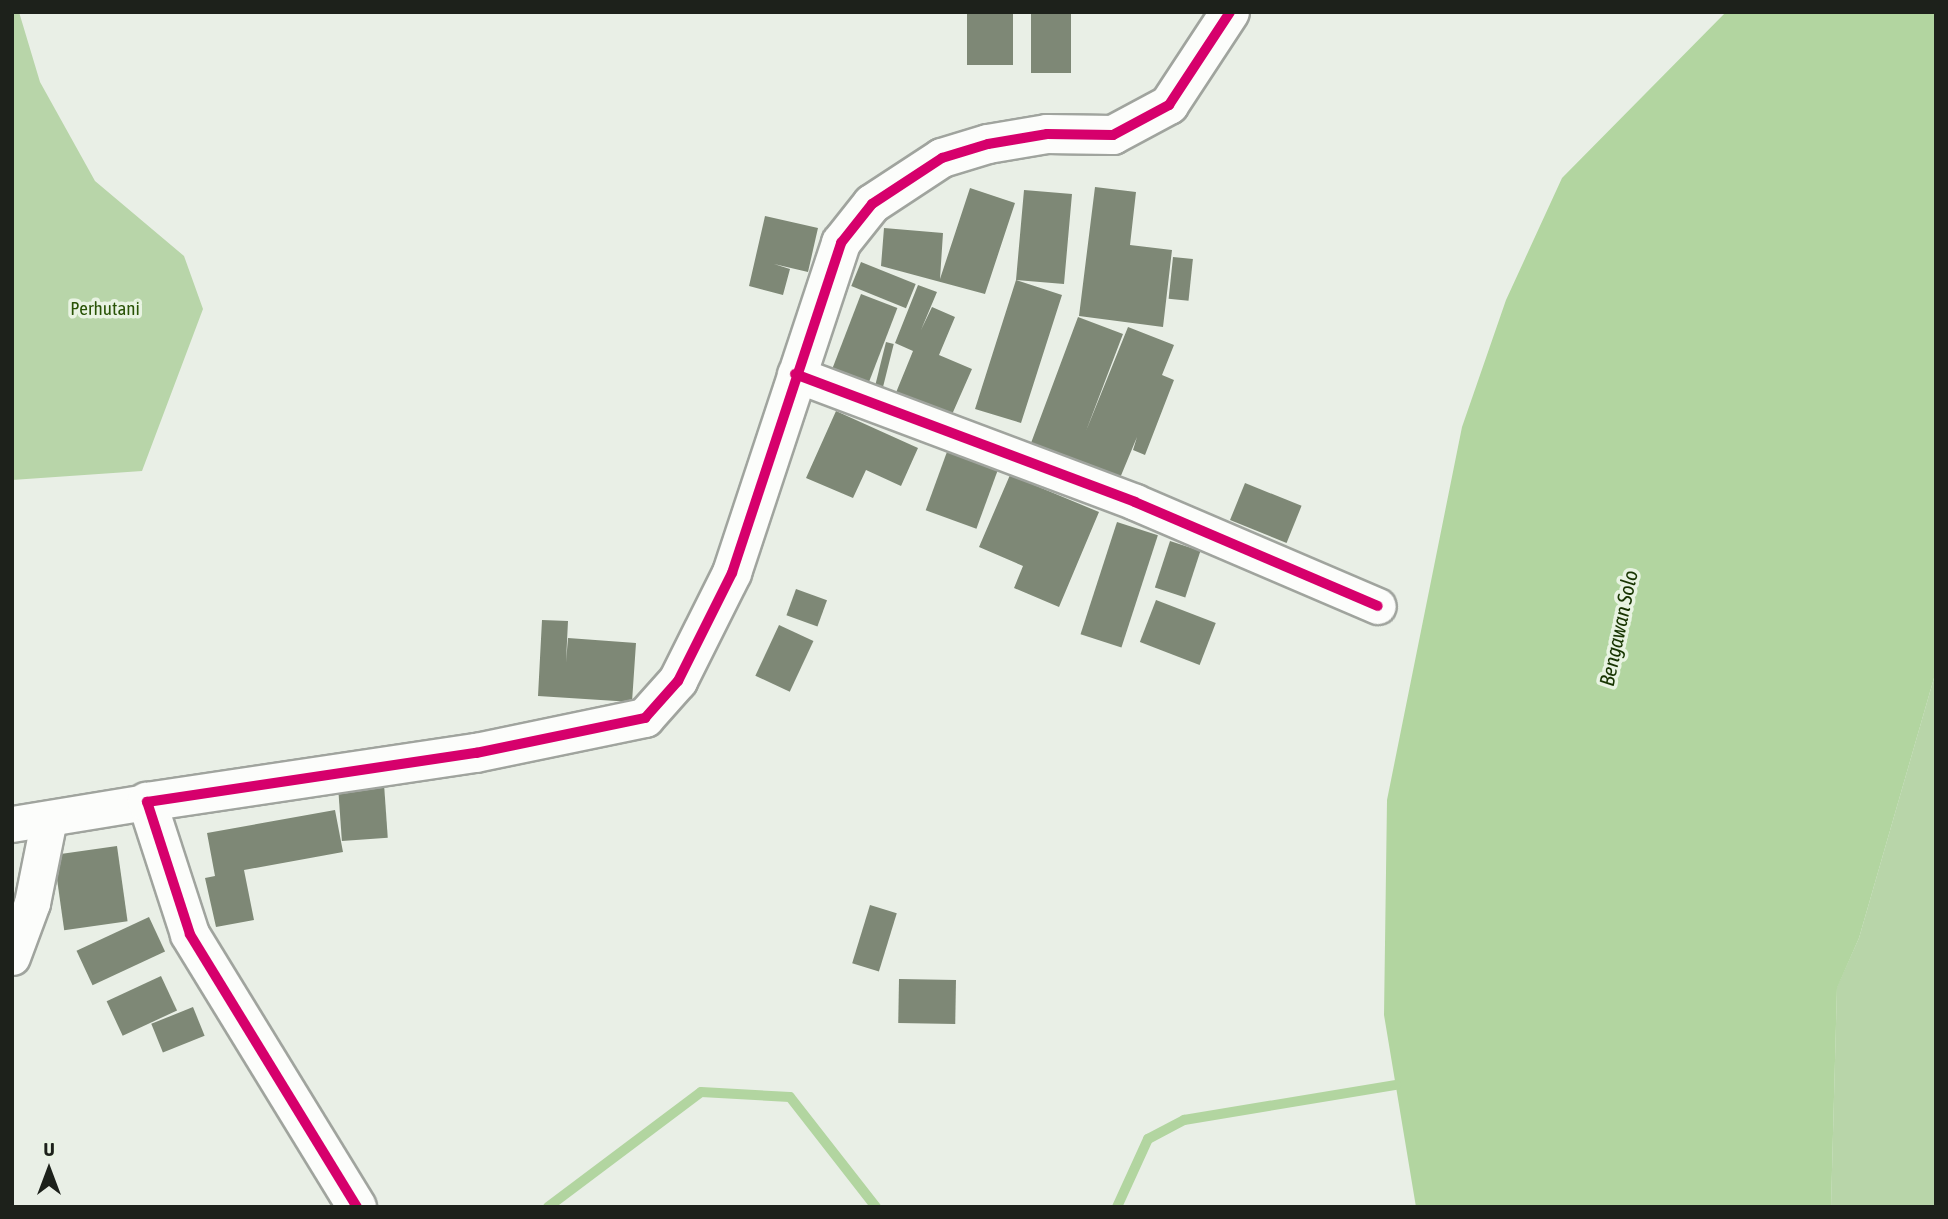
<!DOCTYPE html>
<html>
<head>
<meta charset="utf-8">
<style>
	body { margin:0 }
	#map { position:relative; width:1948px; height:1219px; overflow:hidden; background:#e9efe6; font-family:"Asap Condensed",sans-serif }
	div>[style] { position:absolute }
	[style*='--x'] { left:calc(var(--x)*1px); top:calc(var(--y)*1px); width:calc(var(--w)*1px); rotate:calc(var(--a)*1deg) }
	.forest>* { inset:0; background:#b8d5a9 }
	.water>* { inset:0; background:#b2d5a0 }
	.stream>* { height:10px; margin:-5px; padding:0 5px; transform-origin:5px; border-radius:5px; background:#b2d5a0 }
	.building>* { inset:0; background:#7e8876; transform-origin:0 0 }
	.roads { filter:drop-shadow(2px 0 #a0a49e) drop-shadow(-2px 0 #a0a49e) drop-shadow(0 2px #a0a49e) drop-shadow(0 -2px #a0a49e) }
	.minor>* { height:35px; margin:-17.5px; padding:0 17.5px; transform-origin:17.5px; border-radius:17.5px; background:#fcfdfb }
	.tertiary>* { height:38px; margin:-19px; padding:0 19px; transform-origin:19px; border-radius:19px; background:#fcfdfb }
	.cycleway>* { height:10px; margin:-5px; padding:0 5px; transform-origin:5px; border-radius:5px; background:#d6006c }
	span { translate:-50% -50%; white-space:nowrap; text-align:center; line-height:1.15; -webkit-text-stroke:7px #e8f3e2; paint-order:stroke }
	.park-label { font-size:19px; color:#295306 }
	.water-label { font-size:21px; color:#173401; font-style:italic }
	.frame { position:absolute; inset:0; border:14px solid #1d211b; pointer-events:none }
	.north { position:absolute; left:14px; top:1135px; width:70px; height:70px; -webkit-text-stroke:5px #e8f3e2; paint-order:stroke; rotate:0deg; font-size:19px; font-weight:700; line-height:28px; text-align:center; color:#1d211b }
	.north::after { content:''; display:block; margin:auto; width:24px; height:32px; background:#1d211b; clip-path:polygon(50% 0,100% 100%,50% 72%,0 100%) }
</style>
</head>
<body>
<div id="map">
	<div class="forest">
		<i style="clip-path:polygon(12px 12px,19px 12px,40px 82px,95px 181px,184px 256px,203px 309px,142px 471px,12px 480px)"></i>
		<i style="clip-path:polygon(1936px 671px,1936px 1207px,1831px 1207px,1837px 987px,1859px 938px)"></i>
	</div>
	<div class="water">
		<i style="clip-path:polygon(1726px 12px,1936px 12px,1936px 671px,1859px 938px,1837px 988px,1831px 1207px,1416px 1207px,1384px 1015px,1387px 800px,1462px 427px,1506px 300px,1562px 178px)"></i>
	</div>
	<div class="stream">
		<i style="--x:548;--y:1207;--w:191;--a:-36.9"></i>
		<i style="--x:701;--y:1092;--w:89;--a:3.2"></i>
		<i style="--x:790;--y:1097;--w:140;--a:52"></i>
		<i style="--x:1117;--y:1207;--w:75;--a:-65.5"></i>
		<i style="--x:1148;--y:1139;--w:41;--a:-27.8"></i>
		<i style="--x:1184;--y:1120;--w:215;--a:-9.4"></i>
	</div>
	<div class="building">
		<i style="left:967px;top:12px;width:46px;height:53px"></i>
		<i style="left:1031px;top:12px;width:40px;height:61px"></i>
		<i style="clip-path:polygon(1095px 187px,1136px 192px,1130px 245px,1172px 250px,1163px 327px,1079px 316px)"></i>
		<i style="clip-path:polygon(970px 188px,1015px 203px,985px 294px,881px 266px,884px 228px,943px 233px,940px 279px)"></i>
		<i style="clip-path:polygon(1024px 190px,1072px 194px,1064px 284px,1016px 280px,1062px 295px,1021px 423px,975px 409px,1016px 280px)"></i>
		<i style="clip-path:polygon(765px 216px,818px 228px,808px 272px,774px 264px,790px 269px,783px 295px,749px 286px)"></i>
		<i style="left:1173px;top:257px;width:20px;height:42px;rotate:6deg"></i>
		<i style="left:861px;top:262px;width:59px;height:26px;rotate:22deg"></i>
		<i style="clip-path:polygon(918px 285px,937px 292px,921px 330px,932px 307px,955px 317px,939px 355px,972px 369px,950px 419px,895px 395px,913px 351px,895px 343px)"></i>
		<i style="left:861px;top:294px;width:39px;height:82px;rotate:21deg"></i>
		<i style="clip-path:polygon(1078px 317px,1123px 334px,1086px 431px,1128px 327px,1174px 345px,1162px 375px,1174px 380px,1145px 455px,1133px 450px,1137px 437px,1120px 478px,1031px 443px)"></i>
		<i style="left:886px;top:342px;width:8px;height:45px;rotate:14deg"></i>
		<i style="clip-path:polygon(836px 411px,918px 448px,901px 486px,866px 470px,853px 498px,806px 478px)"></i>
		<i style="left:952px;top:438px;width:54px;height:77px;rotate:20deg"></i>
		<i style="clip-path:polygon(1010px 475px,1099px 512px,1059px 607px,1014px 588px,1023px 566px,979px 547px)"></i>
		<i style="left:1245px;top:483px;width:61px;height:40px;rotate:22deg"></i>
		<i style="left:1117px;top:522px;width:43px;height:118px;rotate:18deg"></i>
		<i style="left:1170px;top:541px;width:32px;height:49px;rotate:18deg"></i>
		<i style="left:796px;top:589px;width:33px;height:28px;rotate:20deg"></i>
		<i style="left:1156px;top:600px;width:64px;height:45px;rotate:21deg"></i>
		<i style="clip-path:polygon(542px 620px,568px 621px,566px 662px,568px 638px,636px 643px,632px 702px,538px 696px)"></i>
		<i style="left:779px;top:625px;width:38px;height:56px;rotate:25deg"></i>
		<i style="left:384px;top:784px;width:54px;height:46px;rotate:86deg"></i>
		<i style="clip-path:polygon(335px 810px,343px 852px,244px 870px,254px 920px,216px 927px,205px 878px,215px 876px,207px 833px)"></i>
		<i style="left:117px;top:846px;width:76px;height:64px;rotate:82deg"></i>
		<i style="left:870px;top:905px;width:28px;height:61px;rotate:17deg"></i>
		<i style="left:149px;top:917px;width:38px;height:80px;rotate:65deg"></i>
		<i style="left:161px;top:976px;width:38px;height:60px;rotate:65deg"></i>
		<i style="left:899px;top:979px;width:57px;height:44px;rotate:1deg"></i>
		<i style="left:193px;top:1007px;width:31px;height:45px;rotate:68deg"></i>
	</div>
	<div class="roads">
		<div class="minor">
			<i style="--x:795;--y:374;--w:363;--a:20.6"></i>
			<i style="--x:1135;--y:502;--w:264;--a:23.2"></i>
			<i style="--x:12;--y:824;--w:137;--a:-9.3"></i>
			<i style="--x:12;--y:957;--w:58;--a:-69.7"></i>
			<i style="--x:32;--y:903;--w:86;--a:-78.6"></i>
		</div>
		<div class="tertiary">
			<i style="--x:357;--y:1207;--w:320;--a:-121.5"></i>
			<i style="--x:190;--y:934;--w:139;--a:-108"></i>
			<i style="--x:147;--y:802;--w:333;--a:-8.5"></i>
			<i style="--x:476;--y:753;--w:173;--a:-11.7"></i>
			<i style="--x:645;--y:718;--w:50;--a:-48.3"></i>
			<i style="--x:678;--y:681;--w:121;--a:-63.4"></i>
			<i style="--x:732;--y:573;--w:348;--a:-71.7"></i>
			<i style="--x:841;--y:243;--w:50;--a:-51.5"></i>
			<i style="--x:872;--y:204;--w:84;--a:-33.3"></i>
			<i style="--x:942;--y:158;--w:48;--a:-16.9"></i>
			<i style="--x:988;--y:144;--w:60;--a:-9.6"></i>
			<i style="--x:1047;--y:134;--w:66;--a:0.9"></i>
			<i style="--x:1113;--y:135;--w:64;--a:-28.2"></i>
			<i style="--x:1169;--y:105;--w:111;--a:-56.7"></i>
		</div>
	</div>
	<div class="cycleway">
		<i style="--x:795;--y:374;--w:363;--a:20.6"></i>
		<i style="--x:1135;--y:502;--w:264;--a:23.2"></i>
		<i style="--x:357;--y:1207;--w:320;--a:-121.5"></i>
		<i style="--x:190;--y:934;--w:139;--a:-108"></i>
		<i style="--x:147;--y:802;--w:333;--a:-8.5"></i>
		<i style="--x:476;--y:753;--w:173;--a:-11.7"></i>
		<i style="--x:645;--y:718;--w:50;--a:-48.3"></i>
		<i style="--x:678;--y:681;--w:121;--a:-63.4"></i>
		<i style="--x:732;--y:573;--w:348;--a:-71.7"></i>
		<i style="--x:841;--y:243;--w:50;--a:-51.5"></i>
		<i style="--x:872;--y:204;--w:84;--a:-33.3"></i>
		<i style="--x:942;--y:158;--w:48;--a:-16.9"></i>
		<i style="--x:988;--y:144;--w:60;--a:-9.6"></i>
		<i style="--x:1047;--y:134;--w:66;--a:0.9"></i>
		<i style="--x:1113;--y:135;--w:64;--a:-28.2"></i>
		<i style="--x:1169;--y:105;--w:111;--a:-56.7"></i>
	</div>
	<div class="park-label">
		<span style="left:105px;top:309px">Perhutani</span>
	</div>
	<div class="water-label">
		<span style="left:1618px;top:628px;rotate:-78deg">Bengawan Solo</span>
	</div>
	<div class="frame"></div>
	<div class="north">U</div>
</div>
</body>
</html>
